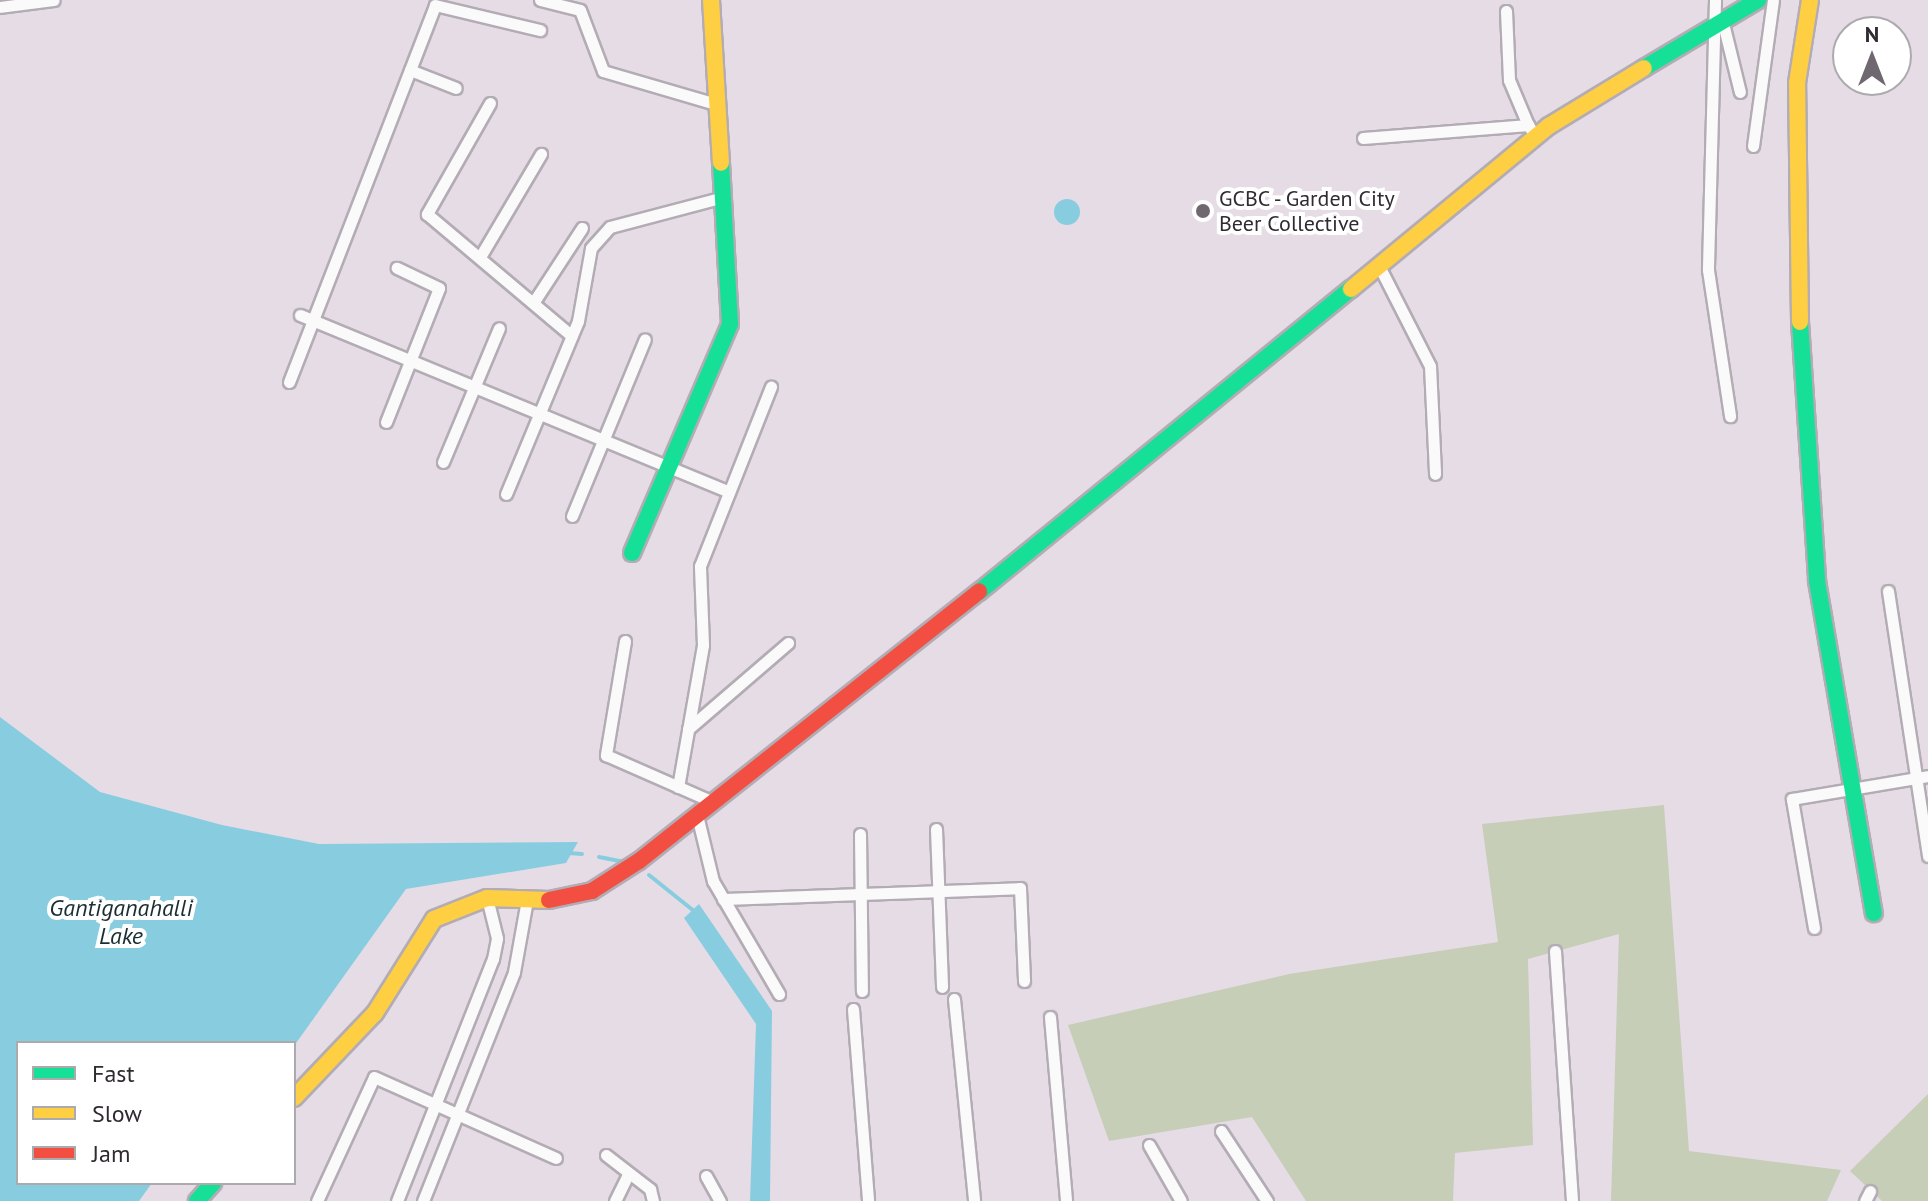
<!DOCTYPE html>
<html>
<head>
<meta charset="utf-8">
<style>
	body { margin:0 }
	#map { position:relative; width:1928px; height:1201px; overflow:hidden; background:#e6dce6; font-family:"PT Sans",sans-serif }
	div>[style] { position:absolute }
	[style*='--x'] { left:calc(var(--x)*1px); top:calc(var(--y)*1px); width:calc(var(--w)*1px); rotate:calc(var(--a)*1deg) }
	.green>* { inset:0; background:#c6ceb7 }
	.water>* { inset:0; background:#88cddf }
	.round { border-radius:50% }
	.stream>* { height:4px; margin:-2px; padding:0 2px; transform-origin:2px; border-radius:2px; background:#88cddf }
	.roads { filter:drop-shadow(2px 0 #b3acb4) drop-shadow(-2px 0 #b3acb4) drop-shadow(0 2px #b3acb4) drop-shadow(0 -2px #b3acb4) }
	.street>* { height:11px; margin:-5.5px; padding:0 5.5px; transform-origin:5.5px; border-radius:5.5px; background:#fbfafb }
	.fast>* { height:16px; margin:-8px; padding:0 8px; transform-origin:8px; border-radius:8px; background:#16e098 }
	.slow>* { height:16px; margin:-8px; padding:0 8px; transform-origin:8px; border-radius:8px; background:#ffcf43 }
	.jam>* { height:16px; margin:-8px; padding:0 8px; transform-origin:8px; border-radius:8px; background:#f24e42 }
	.dots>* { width:22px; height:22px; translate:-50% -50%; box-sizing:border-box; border:4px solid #fff; border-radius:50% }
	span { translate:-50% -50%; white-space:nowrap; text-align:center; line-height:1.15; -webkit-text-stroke:8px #fff; paint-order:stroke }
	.poi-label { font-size:22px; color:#302a31 }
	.left { translate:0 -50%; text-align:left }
	.water-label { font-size:24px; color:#1a2d31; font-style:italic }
	.legend { position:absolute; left:16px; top:1041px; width:280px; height:144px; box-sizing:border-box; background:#fff; border:2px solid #acaaad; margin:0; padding:10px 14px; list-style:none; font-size:24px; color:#302a31 }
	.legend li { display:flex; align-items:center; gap:16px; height:40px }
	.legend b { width:40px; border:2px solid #acaaad }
	.north { position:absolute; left:1832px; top:16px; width:80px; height:80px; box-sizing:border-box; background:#fff; border:2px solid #acaaad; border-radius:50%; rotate:0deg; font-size:22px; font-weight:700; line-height:32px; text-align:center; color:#302a31 }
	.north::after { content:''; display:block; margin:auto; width:28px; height:36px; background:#706870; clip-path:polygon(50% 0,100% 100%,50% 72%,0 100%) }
</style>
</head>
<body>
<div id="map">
	<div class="green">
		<i style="clip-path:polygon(1664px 805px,1689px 1151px,1841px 1170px,1827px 1201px,1611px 1201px,1619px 934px,1528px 959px,1533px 1145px,1455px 1153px,1453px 1201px,1306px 1201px,1252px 1117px,1109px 1141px,1068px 1025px,1289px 974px,1498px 942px,1482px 824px)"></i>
		<i style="clip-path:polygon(1928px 1094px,1928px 1201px,1882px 1201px,1850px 1171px)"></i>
	</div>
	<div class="water">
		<i class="round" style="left:1054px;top:199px;width:26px;height:26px"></i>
		<i style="clip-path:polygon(0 717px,100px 792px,222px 825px,319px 844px,578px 842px,566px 863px,406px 889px,294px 1046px,18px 1043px,18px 1183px,152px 1183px,139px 1201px,0 1201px)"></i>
		<i style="clip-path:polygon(699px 904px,772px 1011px,770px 1201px,750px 1201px,756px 1024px,684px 918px)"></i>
	</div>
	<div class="stream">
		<i style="--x:569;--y:853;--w:13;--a:4"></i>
		<i style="--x:599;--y:857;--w:26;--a:11"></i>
		<i style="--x:649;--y:875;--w:58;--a:38.7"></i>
	</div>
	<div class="roads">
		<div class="street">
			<i style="--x:540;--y:0;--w:41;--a:14"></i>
			<i style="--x:580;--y:10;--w:65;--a:69.3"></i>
			<i style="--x:603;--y:71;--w:118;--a:16.3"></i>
			<i style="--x:1715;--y:0;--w:270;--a:91.5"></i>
			<i style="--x:1708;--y:270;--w:148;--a:81.4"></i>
			<i style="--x:0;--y:7;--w:54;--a:-7.4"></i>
			<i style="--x:1506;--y:11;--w:69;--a:87.5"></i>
			<i style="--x:1509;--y:80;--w:49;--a:67.1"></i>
			<i style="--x:1723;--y:23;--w:71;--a:76.2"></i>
			<i style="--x:410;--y:70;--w:49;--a:21.4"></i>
			<i style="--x:490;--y:103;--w:128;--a:119.6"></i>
			<i style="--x:427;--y:214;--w:189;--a:40.1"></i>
			<i style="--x:1363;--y:138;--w:166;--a:-4.5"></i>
			<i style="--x:1528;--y:125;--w:14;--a:56"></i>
			<i style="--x:1753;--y:146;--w:147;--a:-82.2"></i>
			<i style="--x:480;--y:257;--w:120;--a:-59.4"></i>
			<i style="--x:1378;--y:264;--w:114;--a:63"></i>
			<i style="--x:1430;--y:366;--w:108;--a:87.3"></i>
			<i style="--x:535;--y:300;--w:86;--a:-56.9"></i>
			<i style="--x:300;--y:315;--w:464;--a:22.4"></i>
			<i style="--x:289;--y:382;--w:404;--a:-68.8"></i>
			<i style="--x:435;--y:5;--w:108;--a:13.4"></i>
			<i style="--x:386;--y:422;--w:144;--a:-68.4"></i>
			<i style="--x:439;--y:288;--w:47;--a:-154.5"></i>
			<i style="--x:443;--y:462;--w:145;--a:-67.3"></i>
			<i style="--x:506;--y:494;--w:187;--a:-67.4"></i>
			<i style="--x:578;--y:321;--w:74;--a:-79.9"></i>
			<i style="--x:591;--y:248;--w:28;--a:-48"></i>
			<i style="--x:610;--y:227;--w:114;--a:-14.8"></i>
			<i style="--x:572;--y:516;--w:191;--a:-67.6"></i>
			<i style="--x:1888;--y:591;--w:268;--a:81.4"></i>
			<i style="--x:625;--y:641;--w:116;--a:99.5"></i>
			<i style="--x:606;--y:755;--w:117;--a:23.7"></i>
			<i style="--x:688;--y:729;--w:132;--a:-40.7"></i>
			<i style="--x:678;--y:787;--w:144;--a:-80"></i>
			<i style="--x:703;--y:645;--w:79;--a:-92.2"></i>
			<i style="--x:700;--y:566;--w:193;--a:-68.4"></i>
			<i style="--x:697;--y:815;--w:68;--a:76.4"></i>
			<i style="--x:713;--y:881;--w:131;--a:59.7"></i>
			<i style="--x:936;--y:829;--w:158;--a:87.8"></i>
			<i style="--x:860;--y:834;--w:157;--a:89.3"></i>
			<i style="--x:723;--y:899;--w:297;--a:-2.1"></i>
			<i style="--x:1020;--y:888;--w:93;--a:87.5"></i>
			<i style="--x:1814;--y:928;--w:131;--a:-99.7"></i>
			<i style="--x:1792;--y:799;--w:138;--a:-9.6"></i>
			<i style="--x:1555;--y:951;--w:251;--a:86.1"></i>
			<i style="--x:954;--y:999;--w:203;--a:84.3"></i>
			<i style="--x:853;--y:1009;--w:193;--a:85.5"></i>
			<i style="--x:1050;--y:1017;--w:185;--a:85"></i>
			<i style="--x:1221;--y:1131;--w:84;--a:56.7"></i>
			<i style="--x:1149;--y:1145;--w:64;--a:60.3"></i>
			<i style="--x:606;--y:1155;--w:56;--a:37.7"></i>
			<i style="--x:650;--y:1189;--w:12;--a:76"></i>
			<i style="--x:706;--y:1176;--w:29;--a:61"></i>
			<i style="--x:317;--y:1201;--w:136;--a:-65.3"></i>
			<i style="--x:374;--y:1077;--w:199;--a:24"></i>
			<i style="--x:397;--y:1201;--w:260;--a:-68.4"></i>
			<i style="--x:493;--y:959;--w:21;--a:-79"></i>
			<i style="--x:497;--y:938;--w:41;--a:-104"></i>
			<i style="--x:423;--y:1201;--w:246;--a:-68.3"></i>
			<i style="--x:514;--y:972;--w:73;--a:-79.8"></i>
			<i style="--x:615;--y:1201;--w:28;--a:-64"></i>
			<i style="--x:1865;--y:1201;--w:11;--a:-63"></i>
		</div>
		<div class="fast">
			<i style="--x:1644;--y:68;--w:133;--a:-30.8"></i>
			<i style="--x:1800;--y:322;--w:260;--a:86.2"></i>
			<i style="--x:1817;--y:581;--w:337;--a:80.3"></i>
			<i style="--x:632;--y:553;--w:249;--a:-66.8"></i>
			<i style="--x:730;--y:324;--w:161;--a:-93.2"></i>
			<i style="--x:979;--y:592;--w:480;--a:-39.2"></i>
			<i style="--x:197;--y:1201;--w:24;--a:-48"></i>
		</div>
		<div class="slow">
			<i style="--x:711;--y:0;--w:163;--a:86.5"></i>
			<i style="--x:1351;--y:289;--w:256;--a:-39.5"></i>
			<i style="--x:1549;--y:126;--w:111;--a:-31.4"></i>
			<i style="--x:1800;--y:322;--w:239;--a:-90.7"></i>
			<i style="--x:1797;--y:83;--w:84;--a:-81.1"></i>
			<i style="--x:294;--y:1098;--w:117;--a:-46.4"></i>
			<i style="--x:375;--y:1013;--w:111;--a:-57.9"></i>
			<i style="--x:434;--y:919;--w:57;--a:-21.6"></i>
			<i style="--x:487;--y:898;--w:62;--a:1.8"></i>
		</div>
		<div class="jam">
			<i style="--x:549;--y:900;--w:44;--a:-11.8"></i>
			<i style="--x:592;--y:891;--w:56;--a:-32.6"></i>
			<i style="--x:639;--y:861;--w:434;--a:-38.4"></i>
		</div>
	</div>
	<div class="dots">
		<i style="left:1203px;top:211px;background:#706870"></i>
	</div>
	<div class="poi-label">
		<span class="left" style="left:1219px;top:211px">GCBC - Garden City<br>Beer Collective</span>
	</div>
	<div class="water-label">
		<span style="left:121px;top:922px">Gantiganahalli<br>Lake</span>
	</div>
	<ul class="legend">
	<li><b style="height:10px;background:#16e098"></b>Fast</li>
	<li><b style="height:10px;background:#ffcf43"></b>Slow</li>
	<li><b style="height:10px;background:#f24e42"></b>Jam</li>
	</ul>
	<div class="north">N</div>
</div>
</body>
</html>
